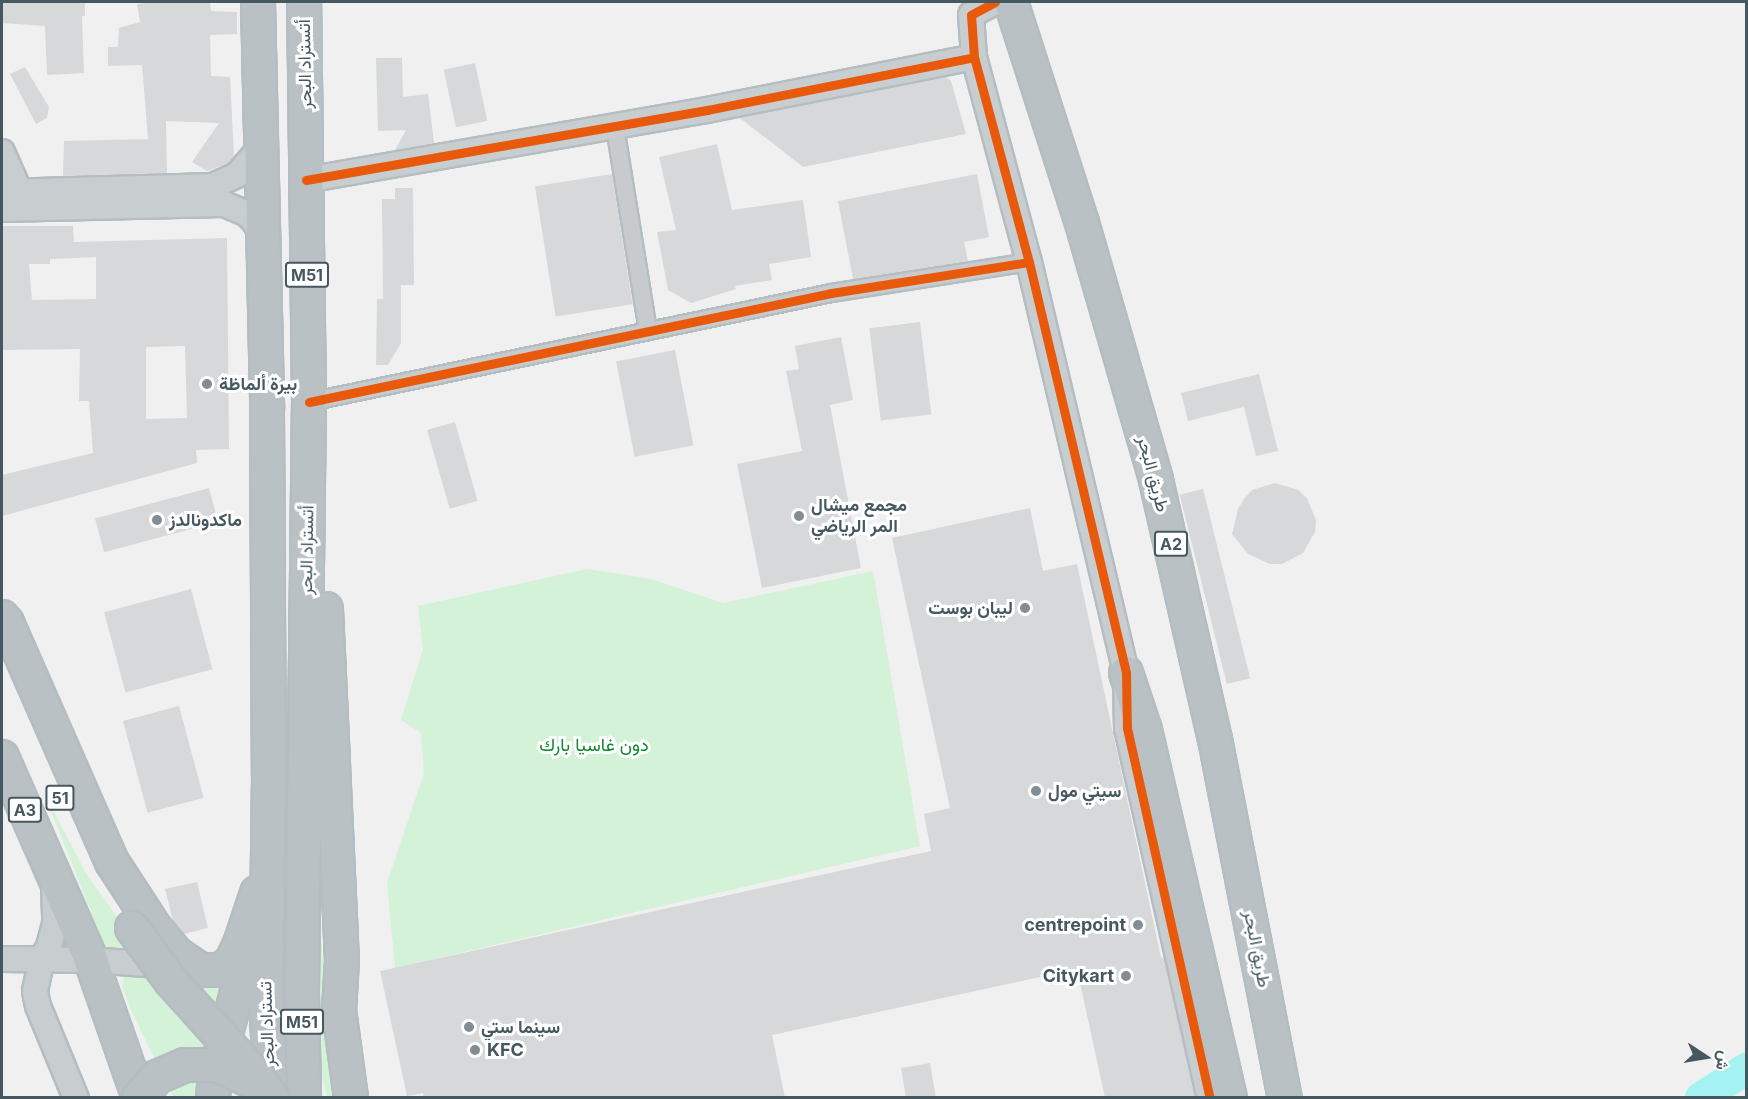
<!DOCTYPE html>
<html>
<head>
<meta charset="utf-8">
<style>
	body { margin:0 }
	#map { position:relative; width:1748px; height:1099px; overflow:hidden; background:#f1f0f0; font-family:Inter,Vazirmatn,sans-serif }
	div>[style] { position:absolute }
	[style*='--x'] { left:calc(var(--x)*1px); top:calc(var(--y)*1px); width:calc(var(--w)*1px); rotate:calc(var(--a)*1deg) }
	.green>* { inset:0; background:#d3f2d7 }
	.river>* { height:32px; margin:-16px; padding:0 16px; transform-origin:16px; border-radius:16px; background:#a4f3f2 }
	.building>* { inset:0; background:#d7d8d9; transform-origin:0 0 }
	.roads { filter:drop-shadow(2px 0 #b4bdc1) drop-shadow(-2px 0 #b4bdc1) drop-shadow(0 2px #b4bdc1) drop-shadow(0 -2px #b4bdc1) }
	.street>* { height:16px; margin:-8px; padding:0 8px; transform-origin:8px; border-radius:8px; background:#c7cbcd }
	.secondary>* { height:24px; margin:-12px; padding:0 12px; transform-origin:12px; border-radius:12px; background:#c8cdd0 }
	.highway>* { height:32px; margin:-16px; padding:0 16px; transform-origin:16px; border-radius:16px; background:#bac1c5 }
	.bridges { filter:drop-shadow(2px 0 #b4bdc1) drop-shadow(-2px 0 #b4bdc1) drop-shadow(0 2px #b4bdc1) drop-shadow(0 -2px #b4bdc1) }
	.highway-bridge>* { height:32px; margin:-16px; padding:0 16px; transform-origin:16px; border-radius:16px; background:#bac1c5 }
	.cycleway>* { height:9px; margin:-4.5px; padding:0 4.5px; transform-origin:4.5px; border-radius:4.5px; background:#e8590c }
	.dots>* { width:16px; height:16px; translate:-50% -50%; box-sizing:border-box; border:3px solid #fff; border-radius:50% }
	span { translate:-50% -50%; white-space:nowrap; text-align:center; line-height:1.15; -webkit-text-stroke:6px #fff; paint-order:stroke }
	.shield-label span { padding:2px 4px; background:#fff; border:2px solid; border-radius:4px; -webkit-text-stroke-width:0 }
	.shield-label { font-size:16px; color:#45585f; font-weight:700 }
	.street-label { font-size:18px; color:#45585f }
	.poi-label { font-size:18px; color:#45585f; font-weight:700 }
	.left { translate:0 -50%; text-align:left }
	.right { translate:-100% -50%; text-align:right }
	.park-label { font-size:18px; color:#0e8830 }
	.frame { position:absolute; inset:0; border:3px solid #45585f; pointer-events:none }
	.north { position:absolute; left:1676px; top:1027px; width:60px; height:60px; -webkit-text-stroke:4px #fff; paint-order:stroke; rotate:102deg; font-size:16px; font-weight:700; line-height:24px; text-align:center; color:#45585f }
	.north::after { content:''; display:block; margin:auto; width:21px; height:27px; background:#45585f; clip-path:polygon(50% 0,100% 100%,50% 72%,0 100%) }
</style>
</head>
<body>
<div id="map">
	<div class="green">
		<i style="clip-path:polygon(587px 569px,651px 579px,723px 603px,873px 571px,920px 846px,395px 968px,387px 883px,424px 773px,421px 733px,401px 720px,423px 649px,418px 606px)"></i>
		<i style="clip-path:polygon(42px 789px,86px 873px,139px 948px,106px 949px)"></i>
		<i style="clip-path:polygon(321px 936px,327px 1014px,339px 1097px,327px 1097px,319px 1066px,316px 951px)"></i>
		<i style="clip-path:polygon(233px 970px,202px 1097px,173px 1097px,131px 1010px,122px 986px,124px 977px,127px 973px)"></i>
	</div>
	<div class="river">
		<i style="--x:1701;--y:1098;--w:54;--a:-32.8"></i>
	</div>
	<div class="building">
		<i style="clip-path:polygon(2px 2px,85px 2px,85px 16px,82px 16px,84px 73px,47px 75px,45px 26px,2px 23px)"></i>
		<i style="clip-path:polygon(156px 2px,210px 2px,211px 11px,237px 12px,237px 34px,210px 35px,211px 76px,230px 77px,234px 156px,228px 163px,207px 171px,192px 162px,219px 123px,166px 121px,167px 173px,63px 176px,64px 141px,148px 139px,142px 65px,108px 66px,108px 47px,118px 47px,119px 28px,140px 22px,137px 4px)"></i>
		<i style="clip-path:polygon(376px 58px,402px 58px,403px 97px,428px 94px,434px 143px,395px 150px,406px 130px,378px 131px)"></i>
		<i style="left:475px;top:63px;width:59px;height:32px;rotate:78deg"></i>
		<i style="clip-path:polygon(25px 67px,49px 107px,47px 118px,36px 124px,10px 74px)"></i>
		<i style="clip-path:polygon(946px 77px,951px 81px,966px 134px,803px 167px,740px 118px)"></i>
		<i style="clip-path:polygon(717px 144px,732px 210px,803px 200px,811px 257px,769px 264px,772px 280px,735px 286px,736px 289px,691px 303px,668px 290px,657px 232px,676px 230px,659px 157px)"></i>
		<i style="left:612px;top:174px;width:132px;height:78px;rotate:81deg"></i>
		<i style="clip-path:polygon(977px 174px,989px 237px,964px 242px,968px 261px,853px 279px,838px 201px)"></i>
		<i style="clip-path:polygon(395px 188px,413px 188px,414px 285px,401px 285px,401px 343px,388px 365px,376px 365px,377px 299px,383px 299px,382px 199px,395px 199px)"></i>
		<i style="clip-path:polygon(evenodd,2px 226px,73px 226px,74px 242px,227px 238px,229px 449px,196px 450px,197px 463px,2px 516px,2px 475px,93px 453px,89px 401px,79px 401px,80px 349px,2px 350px,2px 226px,96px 257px,96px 299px,32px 300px,29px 264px,50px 264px,50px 259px,96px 257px,2px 226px,185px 346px,187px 418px,146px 419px,146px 347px,185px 346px)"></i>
		<i style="left:920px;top:322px;width:93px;height:51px;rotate:83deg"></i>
		<i style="clip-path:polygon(841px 337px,853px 400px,830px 405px,861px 568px,762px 588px,737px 464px,802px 451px,786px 371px,799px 369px,795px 346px)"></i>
		<i style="left:675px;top:350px;width:97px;height:60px;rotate:79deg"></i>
		<i style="clip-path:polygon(1259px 374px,1278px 451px,1256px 456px,1244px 407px,1188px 421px,1181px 393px)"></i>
		<i style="left:455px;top:422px;width:82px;height:29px;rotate:74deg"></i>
		<i style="clip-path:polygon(1275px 483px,1298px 490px,1307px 498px,1316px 520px,1315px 532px,1303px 553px,1282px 564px,1270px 564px,1248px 554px,1232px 534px,1238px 509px,1244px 499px,1252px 490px)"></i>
		<i style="left:209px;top:488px;width:35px;height:118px;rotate:75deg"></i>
		<i style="left:1203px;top:489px;width:195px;height:24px;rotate:76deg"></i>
		<i style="clip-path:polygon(1030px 508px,1043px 571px,1077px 564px,1161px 958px,1164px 957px,1195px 1098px,1105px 1098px,1077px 969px,772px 1035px,785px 1098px,424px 1098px,423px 1093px,407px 1096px,380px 971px,931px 851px,924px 814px,950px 808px,892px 538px)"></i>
		<i style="left:191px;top:589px;width:83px;height:90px;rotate:75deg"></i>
		<i style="left:179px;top:706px;width:95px;height:58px;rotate:75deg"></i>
		<i style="clip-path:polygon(197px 882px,208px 928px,184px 934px,173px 921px,165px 889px)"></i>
		<i style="clip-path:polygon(930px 1063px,936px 1098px,906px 1098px,901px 1068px)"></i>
	</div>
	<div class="roads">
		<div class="street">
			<i style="--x:615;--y:127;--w:206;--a:80.8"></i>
			<i style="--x:309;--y:402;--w:533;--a:-11.79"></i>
			<i style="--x:831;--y:293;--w:200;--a:-8.9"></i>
		</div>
		<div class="secondary">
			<i style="--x:995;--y:2;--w:27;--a:152"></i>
			<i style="--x:971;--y:15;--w:42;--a:85.9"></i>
			<i style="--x:974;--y:57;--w:212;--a:75"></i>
			<i style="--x:1029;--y:262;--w:422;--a:76.7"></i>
			<i style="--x:1126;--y:673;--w:55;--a:89"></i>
			<i style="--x:1127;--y:728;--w:379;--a:77.4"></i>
			<i style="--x:2;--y:152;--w:57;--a:66.1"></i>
			<i style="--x:306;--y:180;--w:407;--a:-9.9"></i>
			<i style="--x:707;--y:110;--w:272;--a:-11.2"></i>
			<i style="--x:2;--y:192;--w:211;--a:-1.6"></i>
			<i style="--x:213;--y:186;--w:26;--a:-25"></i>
			<i style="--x:237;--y:175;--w:38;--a:-49"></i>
			<i style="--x:2;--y:209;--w:222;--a:-1.3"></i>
			<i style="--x:224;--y:204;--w:25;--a:23"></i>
			<i style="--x:247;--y:214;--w:11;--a:45"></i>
			<i style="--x:255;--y:222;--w:20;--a:63"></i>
			<i style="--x:54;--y:886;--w:38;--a:88"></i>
			<i style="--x:55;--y:924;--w:24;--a:105"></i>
			<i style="--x:49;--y:947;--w:13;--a:122"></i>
			<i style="--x:42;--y:958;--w:34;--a:102"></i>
			<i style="--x:35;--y:991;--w:15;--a:79"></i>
			<i style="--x:38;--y:1006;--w:100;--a:67.6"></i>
			<i style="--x:2;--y:959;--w:89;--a:0.6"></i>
			<i style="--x:91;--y:960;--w:79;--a:4.3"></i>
		</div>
		<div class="highway">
			<i style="--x:258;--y:2;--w:407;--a:88.7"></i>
			<i style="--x:267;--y:409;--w:369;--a:89.7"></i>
			<i style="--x:269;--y:778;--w:218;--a:90.8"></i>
			<i style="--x:266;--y:996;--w:102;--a:87.2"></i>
			<i style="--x:1011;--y:2;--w:232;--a:72.2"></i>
			<i style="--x:1082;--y:223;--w:267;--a:73.9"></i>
			<i style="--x:1156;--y:480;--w:266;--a:77.2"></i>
			<i style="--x:1215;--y:739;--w:366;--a:79"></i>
			<i style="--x:326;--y:609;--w:351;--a:87.4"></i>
			<i style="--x:342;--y:960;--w:50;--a:93.4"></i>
			<i style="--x:339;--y:1010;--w:89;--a:82.2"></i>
			<i style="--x:2;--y:617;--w:8;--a:50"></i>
			<i style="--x:7;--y:623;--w:261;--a:66.3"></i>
			<i style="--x:112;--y:862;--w:79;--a:56.9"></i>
			<i style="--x:155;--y:928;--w:34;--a:50"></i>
			<i style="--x:177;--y:954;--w:29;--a:34"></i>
			<i style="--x:201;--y:970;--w:17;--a:0"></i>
			<i style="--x:218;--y:970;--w:8;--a:-23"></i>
			<i style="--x:225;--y:967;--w:9;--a:-41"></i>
			<i style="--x:232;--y:961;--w:19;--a:-65"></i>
			<i style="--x:240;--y:944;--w:54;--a:-71.6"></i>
			<i style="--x:1126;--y:673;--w:60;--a:71.6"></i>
			<i style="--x:1145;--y:730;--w:378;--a:77"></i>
			<i style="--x:2;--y:757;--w:222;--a:66.3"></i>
			<i style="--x:91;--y:960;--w:146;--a:70.8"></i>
			<i style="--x:213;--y:1098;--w:23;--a:-85"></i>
			<i style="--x:215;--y:1075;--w:140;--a:-75.1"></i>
			<i style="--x:304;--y:1098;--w:108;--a:-91.1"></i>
			<i style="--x:302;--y:990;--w:588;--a:-89.32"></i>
			<i style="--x:309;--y:402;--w:400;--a:-90.7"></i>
		</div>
	</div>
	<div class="bridges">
		<div class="highway-bridge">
			<i style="--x:132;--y:928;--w:66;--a:53.7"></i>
			<i style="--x:171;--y:981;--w:121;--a:48"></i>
			<i style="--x:252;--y:1071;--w:34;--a:53"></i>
			<i style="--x:139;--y:1098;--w:28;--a:-49"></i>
			<i style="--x:157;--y:1077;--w:30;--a:-23"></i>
			<i style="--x:185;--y:1065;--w:32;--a:0"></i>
			<i style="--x:217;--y:1065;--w:42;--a:25.3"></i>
		</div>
	</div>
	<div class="cycleway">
		<i style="--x:995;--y:2;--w:27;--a:152"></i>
		<i style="--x:971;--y:15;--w:42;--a:85.9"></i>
		<i style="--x:974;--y:57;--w:212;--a:75"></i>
		<i style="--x:1029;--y:262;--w:422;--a:76.7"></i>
		<i style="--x:1126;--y:673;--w:55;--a:89"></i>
		<i style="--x:1127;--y:728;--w:379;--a:77.4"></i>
		<i style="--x:306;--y:180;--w:407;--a:-9.9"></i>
		<i style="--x:707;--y:110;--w:272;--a:-11.2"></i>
		<i style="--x:309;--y:402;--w:533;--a:-11.79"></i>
		<i style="--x:831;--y:293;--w:200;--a:-8.9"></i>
	</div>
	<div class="dots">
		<i style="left:207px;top:384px;background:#818d92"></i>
		<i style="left:799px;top:516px;background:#818d92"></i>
		<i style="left:157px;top:520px;background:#818d92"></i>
		<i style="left:1025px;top:608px;background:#818d92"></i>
		<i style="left:1036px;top:791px;background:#818d92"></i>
		<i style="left:1138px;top:925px;background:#818d92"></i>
		<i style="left:1126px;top:976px;background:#818d92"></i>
		<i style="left:469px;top:1027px;background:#818d92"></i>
		<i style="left:475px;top:1050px;background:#818d92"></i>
	</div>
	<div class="shield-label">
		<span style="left:307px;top:275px">M51</span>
		<span style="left:1171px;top:544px">A2</span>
		<span style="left:60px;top:798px">51</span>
		<span style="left:25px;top:810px">A3</span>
		<span style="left:302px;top:1022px">M51</span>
	</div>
	<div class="street-label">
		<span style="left:305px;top:64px;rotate:-91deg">أتستراد البحر</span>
		<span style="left:1153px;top:474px;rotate:75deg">طريق البحر</span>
		<span style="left:307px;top:550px;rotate:-89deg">أتستراد البحر</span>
		<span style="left:1257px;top:949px;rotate:79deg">طريق البحر</span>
		<span style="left:267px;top:1024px;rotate:-92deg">تستراد البحر</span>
	</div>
	<div class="poi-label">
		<span class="left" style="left:219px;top:384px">بيرة ألماظة</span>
		<span class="left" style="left:811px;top:516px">مجمع ميشال<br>المر الرياضي</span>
		<span class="left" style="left:169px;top:520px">ماكدونالدز</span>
		<span class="right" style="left:1013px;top:608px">ليبان بوست</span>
		<span class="left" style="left:1048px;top:791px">سيتي مول</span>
		<span class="right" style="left:1126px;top:925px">centrepoint</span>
		<span class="right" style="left:1114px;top:976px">Citykart</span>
		<span class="left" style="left:481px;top:1027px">سينما ستي</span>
		<span class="left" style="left:487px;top:1050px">KFC</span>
	</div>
	<div class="park-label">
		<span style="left:594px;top:745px">دون غاسيا بارك</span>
	</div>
	<div class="frame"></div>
	<div class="north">ش</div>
</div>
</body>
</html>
